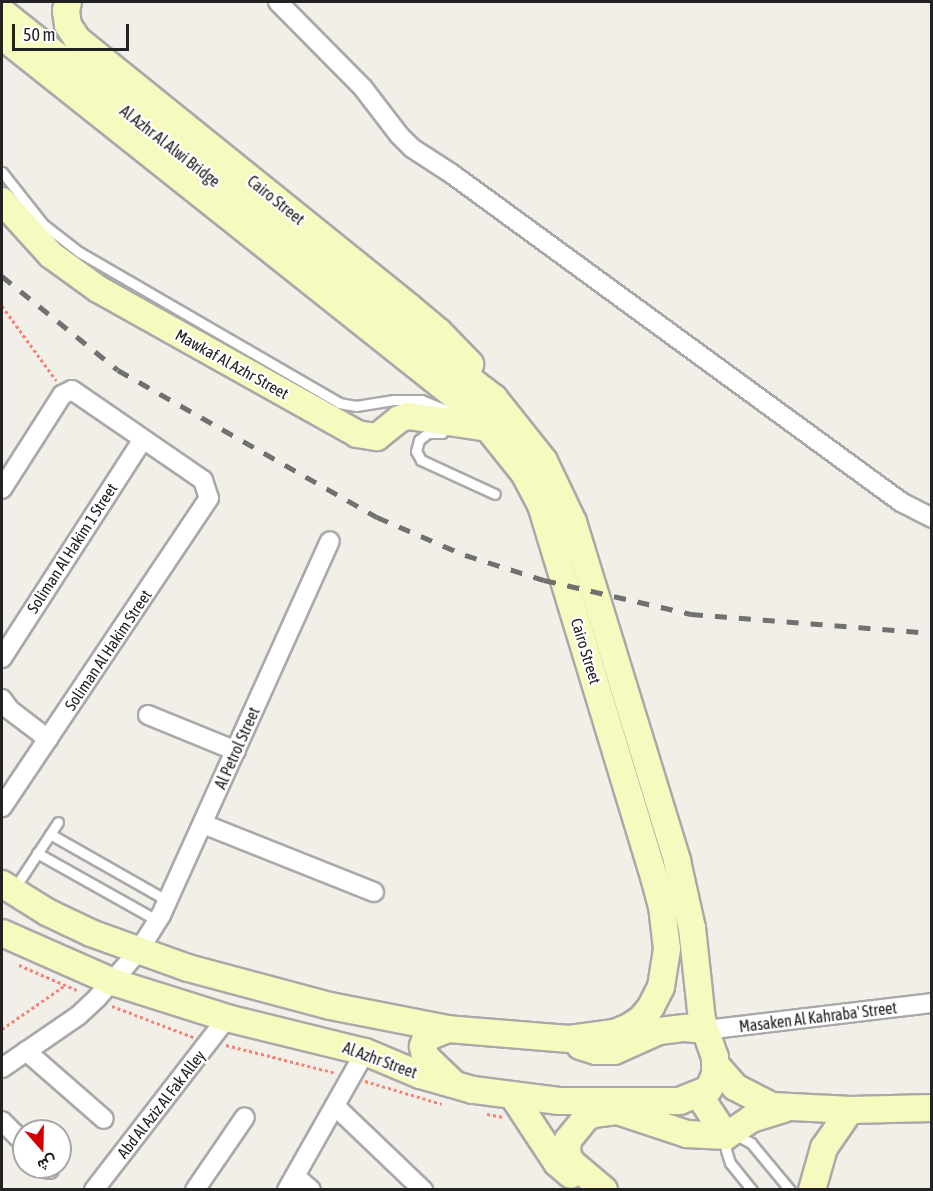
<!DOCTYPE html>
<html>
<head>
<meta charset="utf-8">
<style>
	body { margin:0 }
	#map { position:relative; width:933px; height:1191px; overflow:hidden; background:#f2efe9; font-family:"Asap Condensed",Vazirmatn,sans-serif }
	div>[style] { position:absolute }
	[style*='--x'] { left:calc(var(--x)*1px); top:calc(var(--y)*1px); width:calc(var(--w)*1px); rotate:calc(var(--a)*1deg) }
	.path>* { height:3px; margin-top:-1.5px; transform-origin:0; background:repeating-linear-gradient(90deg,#fa8072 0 3px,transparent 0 6px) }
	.roads { filter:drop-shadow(2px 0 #a9a9a9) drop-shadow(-2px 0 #a9a9a9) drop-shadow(0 2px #a9a9a9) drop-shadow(0 -2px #a9a9a9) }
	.lane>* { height:9px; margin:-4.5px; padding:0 4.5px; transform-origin:4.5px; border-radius:4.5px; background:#fff }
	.street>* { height:18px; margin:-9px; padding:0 9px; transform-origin:9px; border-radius:9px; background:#fff }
	.secondary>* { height:26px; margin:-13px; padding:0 13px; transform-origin:13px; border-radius:13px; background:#f7fabf }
	.rail>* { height:4.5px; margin-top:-2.25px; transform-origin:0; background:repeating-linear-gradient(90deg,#707070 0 12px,transparent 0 24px) }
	span { translate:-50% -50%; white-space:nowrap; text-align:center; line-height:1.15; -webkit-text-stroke:4.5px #fff; paint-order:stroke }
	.street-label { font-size:16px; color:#222 }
	.frame { position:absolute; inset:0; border:3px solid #222; pointer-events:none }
	.north { position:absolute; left:12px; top:1119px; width:60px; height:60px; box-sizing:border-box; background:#fff; border:2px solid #a7a7a7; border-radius:50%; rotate:160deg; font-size:16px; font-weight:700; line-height:24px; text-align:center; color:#222 }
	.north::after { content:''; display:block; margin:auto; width:21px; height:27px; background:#d40000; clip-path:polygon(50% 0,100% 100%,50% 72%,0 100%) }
	.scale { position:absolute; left:12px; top:24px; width:117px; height:27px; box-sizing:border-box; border:3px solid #222; border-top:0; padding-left:8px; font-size:18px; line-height:21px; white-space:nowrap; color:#222; -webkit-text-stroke:4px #fff; paint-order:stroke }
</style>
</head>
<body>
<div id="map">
	<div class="path">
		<i style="--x:2;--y:306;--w:92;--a:53.9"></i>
		<i style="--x:19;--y:965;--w:65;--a:23.4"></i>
		<i style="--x:112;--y:1006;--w:87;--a:20.9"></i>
		<i style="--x:2;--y:1029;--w:75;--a:-34.7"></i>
		<i style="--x:226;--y:1045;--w:114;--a:14.3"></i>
		<i style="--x:365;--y:1081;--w:80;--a:16.6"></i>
		<i style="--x:487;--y:1114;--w:17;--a:10"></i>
	</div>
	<div class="roads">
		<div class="lane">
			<i style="--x:2;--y:172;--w:66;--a:51.7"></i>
			<i style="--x:43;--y:224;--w:46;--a:37.9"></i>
			<i style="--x:79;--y:252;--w:301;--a:30.1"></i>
			<i style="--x:339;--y:403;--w:17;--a:10"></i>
			<i style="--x:356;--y:406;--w:38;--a:-9"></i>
			<i style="--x:394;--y:400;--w:27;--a:0"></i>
			<i style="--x:421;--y:400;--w:38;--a:22"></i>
			<i style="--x:442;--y:433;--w:14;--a:180"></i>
			<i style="--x:428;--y:433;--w:11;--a:142"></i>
			<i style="--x:419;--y:440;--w:11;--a:105"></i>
			<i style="--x:416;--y:451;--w:10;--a:61"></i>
			<i style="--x:421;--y:460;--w:81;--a:24.7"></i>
			<i style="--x:50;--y:834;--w:136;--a:29.6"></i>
			<i style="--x:37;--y:853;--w:139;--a:29.3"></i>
			<i style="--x:14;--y:889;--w:80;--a:-56.7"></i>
			<i style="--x:752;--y:1190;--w:35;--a:-129"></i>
			<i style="--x:730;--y:1163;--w:14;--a:-107"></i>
			<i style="--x:726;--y:1150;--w:14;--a:-90"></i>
			<i style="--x:726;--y:1136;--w:12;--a:0"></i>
			<i style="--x:738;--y:1136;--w:15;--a:28"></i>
			<i style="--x:751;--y:1143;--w:61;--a:50.3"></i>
		</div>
		<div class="street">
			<i style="--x:278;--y:2;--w:121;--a:45.3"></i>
			<i style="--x:363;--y:88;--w:59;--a:52.5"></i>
			<i style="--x:399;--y:135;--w:18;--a:45"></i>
			<i style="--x:412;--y:148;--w:48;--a:33"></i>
			<i style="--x:452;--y:174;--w:556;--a:36.15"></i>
			<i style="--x:901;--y:502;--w:35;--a:27"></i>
			<i style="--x:2;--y:489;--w:112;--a:-57.4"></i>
			<i style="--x:62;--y:395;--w:11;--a:-27"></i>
			<i style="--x:72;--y:390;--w:159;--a:34.5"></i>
			<i style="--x:203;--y:480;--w:19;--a:72"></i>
			<i style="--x:209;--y:498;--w:372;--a:123.8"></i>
			<i style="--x:2;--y:658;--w:260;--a:-57.2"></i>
			<i style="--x:2;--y:699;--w:14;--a:54"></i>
			<i style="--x:10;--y:710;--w:48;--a:37.3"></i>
			<i style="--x:148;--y:715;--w:95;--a:22.2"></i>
			<i style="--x:203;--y:824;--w:184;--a:21.7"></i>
			<i style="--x:705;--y:1030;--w:229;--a:-6.8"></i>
			<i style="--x:26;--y:1051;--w:103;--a:41.1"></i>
			<i style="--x:2;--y:1068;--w:93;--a:-34.5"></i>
			<i style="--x:79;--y:1015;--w:25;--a:-43"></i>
			<i style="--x:97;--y:998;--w:62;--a:-48.3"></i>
			<i style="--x:138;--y:952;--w:44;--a:-58.1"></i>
			<i style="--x:161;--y:915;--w:410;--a:-65.7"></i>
			<i style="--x:335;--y:1106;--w:122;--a:43.7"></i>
			<i style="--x:2;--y:1121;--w:31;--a:45"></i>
			<i style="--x:47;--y:1167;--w:3;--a:45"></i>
			<i style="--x:295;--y:1176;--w:21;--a:41"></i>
			<i style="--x:94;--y:1190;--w:217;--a:-52.3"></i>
			<i style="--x:195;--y:1190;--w:88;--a:-55.6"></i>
			<i style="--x:287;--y:1190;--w:159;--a:-60.5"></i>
		</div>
		<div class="secondary">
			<i style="--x:68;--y:2;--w:9;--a:103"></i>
			<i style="--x:66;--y:11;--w:14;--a:82"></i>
			<i style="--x:68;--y:25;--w:17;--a:57"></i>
			<i style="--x:77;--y:39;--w:427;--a:38.9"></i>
			<i style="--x:409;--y:307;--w:39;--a:40"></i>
			<i style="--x:439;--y:332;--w:45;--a:45.9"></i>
			<i style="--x:2;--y:12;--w:431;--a:38.5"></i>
			<i style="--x:339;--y:280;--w:195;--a:37.3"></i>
			<i style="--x:494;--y:398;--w:80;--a:51.6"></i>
			<i style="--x:544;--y:461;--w:68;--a:64.6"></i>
			<i style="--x:573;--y:522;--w:355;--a:72.9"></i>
			<i style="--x:677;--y:861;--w:69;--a:77.4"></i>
			<i style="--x:692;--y:928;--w:93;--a:83.8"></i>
			<i style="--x:702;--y:1020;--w:39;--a:71"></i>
			<i style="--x:715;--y:1057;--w:17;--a:90"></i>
			<i style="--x:715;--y:1074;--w:16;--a:112"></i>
			<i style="--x:709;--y:1089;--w:31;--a:158"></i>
			<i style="--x:680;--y:1101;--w:121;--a:180"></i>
			<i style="--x:559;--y:1101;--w:87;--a:-172.7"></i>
			<i style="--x:473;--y:1090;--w:55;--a:-164.2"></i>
			<i style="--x:420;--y:1075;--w:60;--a:-157.3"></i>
			<i style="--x:365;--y:1052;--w:142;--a:-166.2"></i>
			<i style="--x:227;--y:1018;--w:120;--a:-162.5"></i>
			<i style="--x:113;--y:982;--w:121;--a:-156.2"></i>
			<i style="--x:2;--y:36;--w:591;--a:38.48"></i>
			<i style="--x:465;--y:404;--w:33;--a:46"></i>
			<i style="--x:488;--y:428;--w:58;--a:51.3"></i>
			<i style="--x:524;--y:473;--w:36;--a:62"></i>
			<i style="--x:541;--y:505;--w:389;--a:73.1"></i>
			<i style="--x:654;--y:877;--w:30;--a:75"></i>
			<i style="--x:662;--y:906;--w:43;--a:83.4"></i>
			<i style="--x:667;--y:949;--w:38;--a:99"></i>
			<i style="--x:661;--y:987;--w:22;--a:117"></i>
			<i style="--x:651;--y:1007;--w:16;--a:130"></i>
			<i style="--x:641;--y:1019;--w:14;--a:146"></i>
			<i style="--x:629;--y:1027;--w:16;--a:158"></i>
			<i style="--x:614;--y:1033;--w:45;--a:172.4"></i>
			<i style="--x:569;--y:1039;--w:121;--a:-175.3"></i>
			<i style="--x:448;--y:1029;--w:120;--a:-169"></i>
			<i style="--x:330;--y:1006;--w:147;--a:-165"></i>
			<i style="--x:188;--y:968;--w:103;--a:-160.2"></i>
			<i style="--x:91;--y:933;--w:49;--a:-154.5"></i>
			<i style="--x:47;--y:912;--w:53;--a:-148.1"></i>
			<i style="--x:2;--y:201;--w:73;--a:47.8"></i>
			<i style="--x:51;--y:255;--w:58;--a:35.9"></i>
			<i style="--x:98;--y:289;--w:297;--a:29.2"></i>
			<i style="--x:357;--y:434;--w:20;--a:9"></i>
			<i style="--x:377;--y:437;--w:28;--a:-39"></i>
			<i style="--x:399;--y:419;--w:9;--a:-18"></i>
			<i style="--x:408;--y:416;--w:81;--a:8.5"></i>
			<i style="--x:448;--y:1029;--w:24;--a:158"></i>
			<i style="--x:426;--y:1038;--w:9;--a:111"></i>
			<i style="--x:423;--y:1046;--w:10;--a:79"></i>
			<i style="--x:425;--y:1056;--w:39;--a:44"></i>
			<i style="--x:580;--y:1046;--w:17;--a:17"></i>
			<i style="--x:596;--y:1051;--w:18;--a:0"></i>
			<i style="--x:614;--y:1051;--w:49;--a:-24"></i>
			<i style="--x:659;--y:1031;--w:26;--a:-7"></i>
			<i style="--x:685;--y:1028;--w:20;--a:6"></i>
			<i style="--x:716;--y:1065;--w:29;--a:49"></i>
			<i style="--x:735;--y:1087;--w:42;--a:27.2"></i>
			<i style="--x:772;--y:1106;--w:78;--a:2.9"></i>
			<i style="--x:850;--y:1110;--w:82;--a:-1.4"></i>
			<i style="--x:699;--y:1095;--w:49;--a:56.6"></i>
			<i style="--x:513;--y:1096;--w:80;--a:56.7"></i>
			<i style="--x:557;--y:1163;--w:18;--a:41"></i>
			<i style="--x:726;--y:1136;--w:30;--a:-34"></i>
			<i style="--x:751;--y:1119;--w:34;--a:-17"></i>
			<i style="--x:604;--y:1190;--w:43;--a:-139.7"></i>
			<i style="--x:571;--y:1162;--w:10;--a:-114"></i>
			<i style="--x:567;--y:1153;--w:13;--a:-86"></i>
			<i style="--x:568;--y:1140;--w:28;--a:-51"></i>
			<i style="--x:586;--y:1118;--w:8;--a:-30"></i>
			<i style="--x:593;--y:1114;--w:24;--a:-7"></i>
			<i style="--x:617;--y:1111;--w:74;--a:18.2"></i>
			<i style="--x:687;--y:1134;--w:39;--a:3"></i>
			<i style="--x:812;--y:1190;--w:44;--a:-74.1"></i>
			<i style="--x:824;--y:1148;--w:46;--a:-55.6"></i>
		</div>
	</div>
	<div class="rail">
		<i style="--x:2;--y:276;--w:149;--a:39"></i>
		<i style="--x:118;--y:370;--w:298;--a:29.6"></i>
		<i style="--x:377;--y:517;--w:96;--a:23.4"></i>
		<i style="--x:465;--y:555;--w:83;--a:17.6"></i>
		<i style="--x:544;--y:580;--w:151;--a:13"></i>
		<i style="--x:691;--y:614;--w:242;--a:4.5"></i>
	</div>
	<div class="street-label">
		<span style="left:170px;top:146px;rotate:38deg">Al Azhr Al Alwi Bridge</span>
		<span style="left:276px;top:200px;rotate:39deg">Cairo Street</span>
		<span style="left:232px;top:364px;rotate:29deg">Mawkaf Al Azhr Street</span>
		<span style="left:72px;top:548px;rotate:-57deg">Soliman Al Hakim 1 Street</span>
		<span style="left:108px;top:650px;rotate:-56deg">Soliman Al Hakim Street</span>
		<span style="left:586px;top:651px;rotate:73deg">Cairo Street</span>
		<span style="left:237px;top:748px;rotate:-66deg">Al Petrol Street</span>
		<span style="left:818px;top:1017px;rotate:-7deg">Masaken Al Kahraba' Street</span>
		<span style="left:380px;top:1060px;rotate:20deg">Al Azhr Street</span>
		<span style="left:161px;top:1104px;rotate:-52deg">Abd Al Aziz Al Fak Alley</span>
	</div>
	<div class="frame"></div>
	<div class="north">ش</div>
	<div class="scale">50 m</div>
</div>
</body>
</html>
